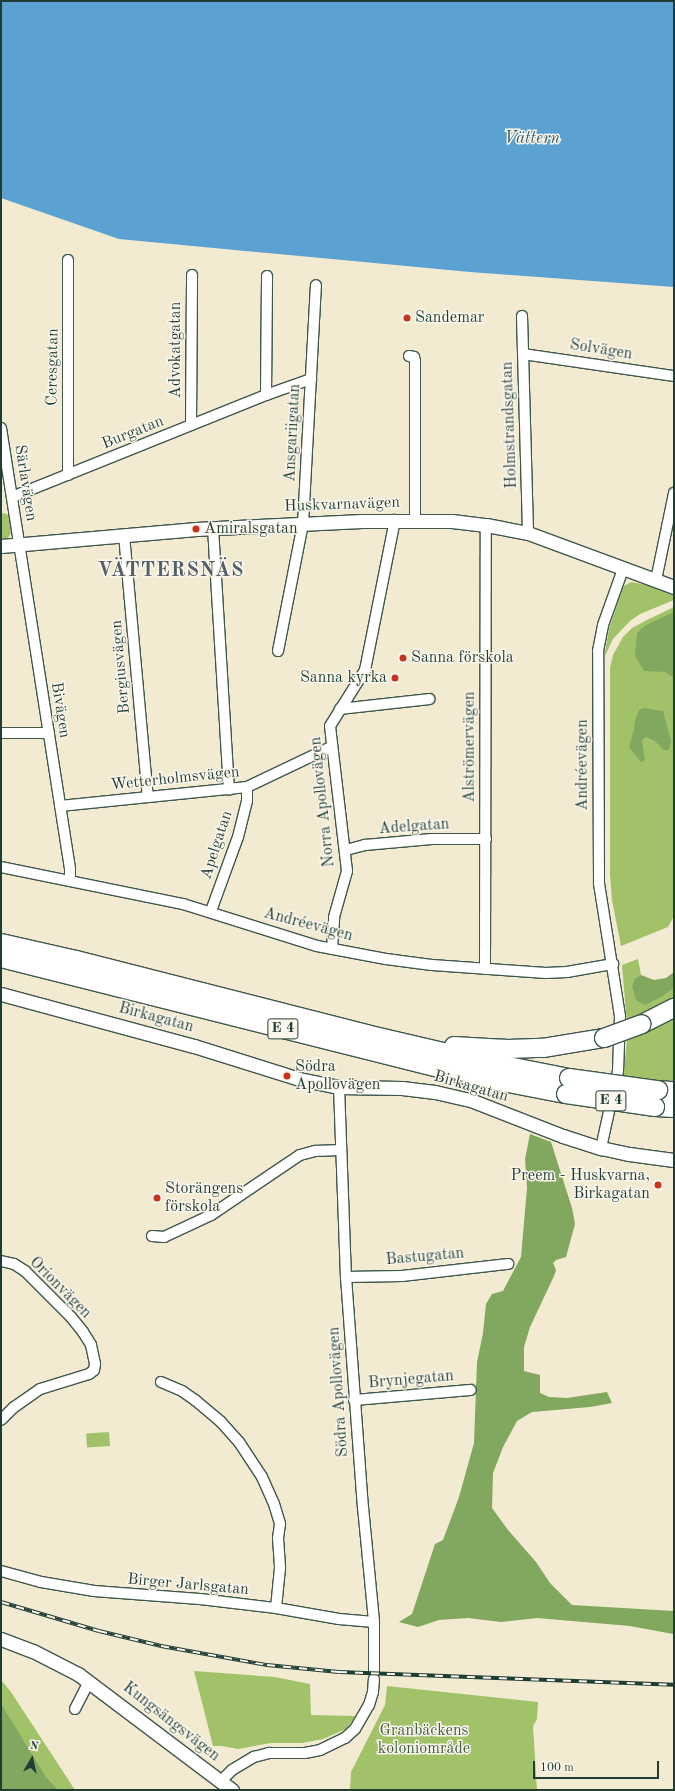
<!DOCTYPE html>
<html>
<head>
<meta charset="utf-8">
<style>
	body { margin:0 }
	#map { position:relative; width:675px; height:1791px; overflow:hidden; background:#f2ead1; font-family:"Old Standard TT",serif }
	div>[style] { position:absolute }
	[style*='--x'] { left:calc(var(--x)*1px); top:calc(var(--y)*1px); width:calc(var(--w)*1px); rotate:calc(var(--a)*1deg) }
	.green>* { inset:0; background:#a2c26a; transform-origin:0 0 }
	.forest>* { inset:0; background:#81a85e }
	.water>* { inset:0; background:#5ba1d1 }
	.roads { filter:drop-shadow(1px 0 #3f574c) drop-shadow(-1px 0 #3f574c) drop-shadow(0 1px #3f574c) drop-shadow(0 -1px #3f574c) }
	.minor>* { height:10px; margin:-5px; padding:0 5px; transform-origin:5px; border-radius:5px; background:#fff }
	.tertiary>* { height:13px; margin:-6.5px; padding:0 6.5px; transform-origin:6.5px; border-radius:6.5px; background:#fff }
	.motorway>* { height:18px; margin:-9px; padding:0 9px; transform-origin:9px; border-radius:9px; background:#fff }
	.rail>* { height:4px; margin-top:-2px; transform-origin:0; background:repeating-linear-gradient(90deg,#fbf7ec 0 8px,#1f3d34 0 16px); box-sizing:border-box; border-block:1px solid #1f3d34 }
	.bridges { filter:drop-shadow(1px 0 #3f574c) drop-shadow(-1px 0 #3f574c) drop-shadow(0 1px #3f574c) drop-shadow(0 -1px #3f574c) }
	.motorway-bridge>* { height:18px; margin:-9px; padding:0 9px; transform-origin:9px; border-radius:9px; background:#fff }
	.dots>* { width:11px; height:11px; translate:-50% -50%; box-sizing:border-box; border:2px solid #fbf7ec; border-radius:50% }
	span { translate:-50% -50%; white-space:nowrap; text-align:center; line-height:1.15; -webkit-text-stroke:3px #fbf7ec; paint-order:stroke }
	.shield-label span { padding:1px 3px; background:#fbf7ec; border:1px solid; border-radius:3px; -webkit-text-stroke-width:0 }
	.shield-label { font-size:15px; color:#1f3d34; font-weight:700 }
	.poi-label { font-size:16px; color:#1f3d34 }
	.left { translate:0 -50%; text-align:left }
	.right { translate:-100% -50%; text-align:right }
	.street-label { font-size:16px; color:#1f3d34 }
	.park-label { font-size:16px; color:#405e42 }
	.water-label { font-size:17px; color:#315b63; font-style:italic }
	.district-label { font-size:20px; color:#555f69; font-weight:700; letter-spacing:1px }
	.frame { position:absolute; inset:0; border:2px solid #1f3d34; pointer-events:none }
	.north { position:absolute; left:12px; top:1739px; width:40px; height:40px; -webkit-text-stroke:3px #fbf7ec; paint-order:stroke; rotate:9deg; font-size:11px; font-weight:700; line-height:16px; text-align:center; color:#1f3d34 }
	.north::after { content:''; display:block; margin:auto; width:14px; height:18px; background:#1f3d34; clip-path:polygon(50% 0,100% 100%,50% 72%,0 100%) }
	.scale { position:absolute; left:533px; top:1761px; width:126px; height:18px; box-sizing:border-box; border:2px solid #1f3d34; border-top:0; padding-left:5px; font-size:12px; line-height:14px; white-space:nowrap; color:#1f3d34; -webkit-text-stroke:3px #fbf7ec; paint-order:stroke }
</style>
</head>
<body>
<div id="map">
	<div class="green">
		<i style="clip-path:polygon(5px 513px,9px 516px,11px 533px,8px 538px,1px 539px,1px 514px)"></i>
		<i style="clip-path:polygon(631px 582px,647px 585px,674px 596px,674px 600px,640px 614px,630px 621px,613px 639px,604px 658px,609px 629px,621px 593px,624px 586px)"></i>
		<i style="clip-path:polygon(674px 607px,674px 916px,668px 927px,621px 946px,612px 900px,610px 874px,610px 668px,613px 655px,623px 637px,632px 628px,647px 620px)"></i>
		<i style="clip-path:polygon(638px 959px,641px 975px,634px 979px,632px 986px,663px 996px,674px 988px,674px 1000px,627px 1024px,622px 965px)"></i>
		<i style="clip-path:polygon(674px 1018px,674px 1082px,623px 1079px,627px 1039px)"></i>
		<i style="left:109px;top:1432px;width:14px;height:23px;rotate:86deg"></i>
		<i style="clip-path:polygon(194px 1671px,275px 1677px,310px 1684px,311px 1715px,356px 1716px,346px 1729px,323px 1739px,302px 1743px,271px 1743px,238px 1749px,222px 1746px,213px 1746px)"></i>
		<i style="clip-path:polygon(1px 1680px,11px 1692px,75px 1790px,1px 1790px)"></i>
		<i style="clip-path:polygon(387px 1686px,538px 1702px,537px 1719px,533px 1726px,537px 1790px,350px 1790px,351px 1772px,385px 1705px)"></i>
	</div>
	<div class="forest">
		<i style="clip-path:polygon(674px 612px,674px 678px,665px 672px,644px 671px,635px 656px,637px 633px,646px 625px)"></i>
		<i style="clip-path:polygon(644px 708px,663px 711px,671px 741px,669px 750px,664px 750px,655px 741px,646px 737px,642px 740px,645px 760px,641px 762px,629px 747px,634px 729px,635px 721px,639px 710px)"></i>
		<i style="clip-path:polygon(674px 972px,674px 988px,663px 996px,645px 1005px,636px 1000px,632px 986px,634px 979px,641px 975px,654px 980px,666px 978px)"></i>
		<i style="clip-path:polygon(530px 1134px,551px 1142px,572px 1208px,575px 1224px,566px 1257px,556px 1260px,553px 1263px,556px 1270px,554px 1276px,530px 1327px,524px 1347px,524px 1371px,540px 1375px,540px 1393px,549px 1397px,567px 1398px,607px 1392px,612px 1403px,590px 1407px,532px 1412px,517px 1421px,503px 1447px,493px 1473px,492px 1508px,508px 1530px,536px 1562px,550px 1583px,572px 1605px,674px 1611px,673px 1634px,630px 1626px,537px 1618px,501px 1622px,468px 1618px,439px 1620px,418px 1627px,399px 1622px,412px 1614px,435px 1544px,443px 1540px,459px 1497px,474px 1443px,477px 1362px,483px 1333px,486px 1304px,492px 1294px,503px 1291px,521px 1257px,527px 1188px,525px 1159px)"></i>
		<i style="clip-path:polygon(1px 1704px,46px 1777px,58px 1790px,1px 1790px)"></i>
	</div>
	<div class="water">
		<i style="clip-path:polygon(1px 1px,674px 1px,674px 287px,470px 272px,119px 239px,1px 198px)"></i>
	</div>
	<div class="roads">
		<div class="minor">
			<i style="--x:522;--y:316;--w:217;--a:88.4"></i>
			<i style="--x:523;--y:354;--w:153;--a:8.3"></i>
			<i style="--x:409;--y:356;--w:5;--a:11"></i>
			<i style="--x:414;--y:357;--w:4;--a:76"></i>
			<i style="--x:415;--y:361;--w:159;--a:90"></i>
			<i style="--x:266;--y:395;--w:119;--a:-89.5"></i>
			<i style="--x:191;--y:425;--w:150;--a:-89.6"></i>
			<i style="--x:1;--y:428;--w:446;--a:81.1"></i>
			<i style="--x:70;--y:869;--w:12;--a:90"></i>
			<i style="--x:68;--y:475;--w:215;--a:-90"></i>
			<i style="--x:12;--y:497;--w:274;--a:-21.9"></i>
			<i style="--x:266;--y:395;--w:48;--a:-19.6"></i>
			<i style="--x:213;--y:528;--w:262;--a:86.5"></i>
			<i style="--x:124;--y:535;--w:263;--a:84.8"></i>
			<i style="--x:656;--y:580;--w:89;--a:-78.3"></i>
			<i style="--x:278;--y:651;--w:129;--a:-78.9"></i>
			<i style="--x:303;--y:524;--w:239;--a:-86.9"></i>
			<i style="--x:340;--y:709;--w:90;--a:-6.4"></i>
			<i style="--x:1;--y:733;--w:48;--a:0"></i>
			<i style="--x:60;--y:806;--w:188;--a:-5.8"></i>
			<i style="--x:247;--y:787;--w:93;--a:-25.5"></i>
			<i style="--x:346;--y:850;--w:20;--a:-15"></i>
			<i style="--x:365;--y:845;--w:67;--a:-5.1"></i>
			<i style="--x:432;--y:839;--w:54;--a:0"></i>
			<i style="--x:1;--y:867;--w:186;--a:11.5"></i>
			<i style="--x:183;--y:904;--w:140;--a:17.4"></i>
			<i style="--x:317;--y:946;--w:70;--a:10.7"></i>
			<i style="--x:386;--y:959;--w:46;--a:7.4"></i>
			<i style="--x:432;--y:965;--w:114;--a:4"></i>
			<i style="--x:546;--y:973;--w:21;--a:-3"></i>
			<i style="--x:567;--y:972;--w:47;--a:-9.9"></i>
			<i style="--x:211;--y:911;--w:79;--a:-70"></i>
			<i style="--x:238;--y:837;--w:37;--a:-76"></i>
			<i style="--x:247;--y:801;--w:14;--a:-90"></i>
			<i style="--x:332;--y:949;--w:32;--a:-86"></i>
			<i style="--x:334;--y:917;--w:48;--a:-74.2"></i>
			<i style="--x:347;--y:871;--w:146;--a:-96.7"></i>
			<i style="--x:330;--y:726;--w:66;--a:-58"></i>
			<i style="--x:365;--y:670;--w:153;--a:-78.7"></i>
			<i style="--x:485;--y:969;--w:444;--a:-89.9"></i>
			<i style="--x:339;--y:1087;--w:190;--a:87.9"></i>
			<i style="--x:346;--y:1277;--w:231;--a:85.8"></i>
			<i style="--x:363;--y:1507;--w:116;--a:84.5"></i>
			<i style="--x:374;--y:1622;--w:48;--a:90"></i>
			<i style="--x:601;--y:1148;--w:79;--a:-77.6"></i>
			<i style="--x:618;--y:1071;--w:55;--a:-87.9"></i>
			<i style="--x:620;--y:1016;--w:135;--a:-99"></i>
			<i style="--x:599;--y:883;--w:232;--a:-90.2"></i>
			<i style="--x:598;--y:651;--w:26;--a:-79"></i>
			<i style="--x:603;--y:625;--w:59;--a:-70.3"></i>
			<i style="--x:152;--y:1236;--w:12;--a:5"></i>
			<i style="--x:164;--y:1237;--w:52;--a:-25.1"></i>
			<i style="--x:211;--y:1215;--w:107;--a:-34"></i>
			<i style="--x:300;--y:1155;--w:16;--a:-15"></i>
			<i style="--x:315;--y:1151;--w:26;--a:-2"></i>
			<i style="--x:1;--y:1261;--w:13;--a:13"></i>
			<i style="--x:14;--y:1264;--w:13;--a:32"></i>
			<i style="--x:25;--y:1271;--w:65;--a:45"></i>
			<i style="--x:71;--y:1317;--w:19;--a:51"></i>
			<i style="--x:83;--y:1332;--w:15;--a:58"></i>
			<i style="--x:91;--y:1345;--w:19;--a:78"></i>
			<i style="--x:95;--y:1364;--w:6;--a:99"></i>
			<i style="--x:94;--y:1370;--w:6;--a:141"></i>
			<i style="--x:89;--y:1374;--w:51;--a:163"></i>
			<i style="--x:40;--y:1389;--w:32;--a:145"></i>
			<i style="--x:14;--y:1407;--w:18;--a:135"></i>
			<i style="--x:346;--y:1277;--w:56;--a:-1"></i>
			<i style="--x:402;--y:1276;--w:107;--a:-6.5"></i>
			<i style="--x:161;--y:1382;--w:23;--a:23"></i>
			<i style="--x:182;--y:1391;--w:16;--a:35"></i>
			<i style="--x:195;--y:1400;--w:34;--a:40"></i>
			<i style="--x:221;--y:1422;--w:27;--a:48"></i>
			<i style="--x:239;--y:1442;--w:42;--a:56.7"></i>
			<i style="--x:262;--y:1477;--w:30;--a:66"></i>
			<i style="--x:274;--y:1504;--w:21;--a:73"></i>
			<i style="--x:280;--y:1524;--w:14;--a:98"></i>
			<i style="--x:278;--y:1538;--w:30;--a:86"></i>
			<i style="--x:280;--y:1568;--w:40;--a:95.7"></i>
			<i style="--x:354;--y:1400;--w:117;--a:-4.9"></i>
			<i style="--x:1;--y:1571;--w:41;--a:15.4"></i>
			<i style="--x:41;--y:1582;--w:54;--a:9.6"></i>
			<i style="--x:94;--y:1591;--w:106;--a:4.3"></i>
			<i style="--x:200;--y:1599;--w:77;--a:6.8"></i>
			<i style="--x:276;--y:1608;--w:64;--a:9.9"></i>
			<i style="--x:339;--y:1619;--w:35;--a:5"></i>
			<i style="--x:75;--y:1709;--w:31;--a:-63"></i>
			<i style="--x:220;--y:1782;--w:17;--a:-45"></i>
			<i style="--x:232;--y:1770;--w:26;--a:-31"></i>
			<i style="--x:254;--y:1757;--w:16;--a:-15"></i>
			<i style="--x:269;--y:1753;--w:36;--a:0"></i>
			<i style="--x:305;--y:1753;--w:15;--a:-11"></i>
			<i style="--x:320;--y:1750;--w:28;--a:-26"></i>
			<i style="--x:345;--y:1738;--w:13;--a:-42"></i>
			<i style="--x:355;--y:1729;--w:28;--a:-60"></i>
			<i style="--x:369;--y:1705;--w:14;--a:-73"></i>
			<i style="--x:373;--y:1692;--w:13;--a:-86"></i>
		</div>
		<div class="tertiary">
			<i style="--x:1;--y:546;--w:196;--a:-5"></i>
			<i style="--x:196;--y:529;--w:166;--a:-2.8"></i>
			<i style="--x:362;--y:521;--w:90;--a:0"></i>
			<i style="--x:452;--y:521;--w:34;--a:7"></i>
			<i style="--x:486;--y:525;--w:43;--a:10.8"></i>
			<i style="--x:528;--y:533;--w:156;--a:20.3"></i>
			<i style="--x:1;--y:994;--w:200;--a:15.1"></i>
			<i style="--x:194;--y:1046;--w:110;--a:17.4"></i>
			<i style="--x:299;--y:1079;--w:41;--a:11.3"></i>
			<i style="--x:339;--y:1087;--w:63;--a:0.9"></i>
			<i style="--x:402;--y:1088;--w:33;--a:7"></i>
			<i style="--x:435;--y:1092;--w:39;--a:13"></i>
			<i style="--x:473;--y:1101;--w:97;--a:21.3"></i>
			<i style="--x:563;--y:1136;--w:40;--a:18"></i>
			<i style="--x:601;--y:1148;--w:29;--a:12"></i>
			<i style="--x:629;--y:1154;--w:45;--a:7.6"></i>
			<i style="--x:1;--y:1639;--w:34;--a:21"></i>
			<i style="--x:33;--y:1651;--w:51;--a:27.1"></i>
			<i style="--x:78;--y:1674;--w:193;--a:37"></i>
		</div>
		<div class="motorway">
			<i style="--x:1;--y:943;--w:77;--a:12.8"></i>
			<i style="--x:76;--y:960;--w:299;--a:14.3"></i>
			<i style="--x:366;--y:1034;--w:110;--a:13.2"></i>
			<i style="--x:473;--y:1059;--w:98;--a:11.2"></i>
			<i style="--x:1;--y:958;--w:481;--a:14.1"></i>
			<i style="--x:468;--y:1075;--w:100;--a:11"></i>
			<i style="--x:642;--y:1024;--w:36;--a:-27"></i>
			<i style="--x:454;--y:1046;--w:54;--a:3.2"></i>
			<i style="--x:508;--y:1049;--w:35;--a:-2"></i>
			<i style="--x:543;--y:1048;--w:62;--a:-9.3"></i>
			<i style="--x:658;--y:1090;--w:16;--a:4"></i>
			<i style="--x:655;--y:1107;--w:19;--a:3"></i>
		</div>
	</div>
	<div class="rail">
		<i style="--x:1;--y:1602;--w:102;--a:16.5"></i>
		<i style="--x:99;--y:1631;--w:64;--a:13.6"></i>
		<i style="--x:161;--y:1646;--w:108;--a:10.2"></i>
		<i style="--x:267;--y:1665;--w:72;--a:5.6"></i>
		<i style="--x:339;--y:1672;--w:335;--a:2.2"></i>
	</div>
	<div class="bridges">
		<div class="motorway-bridge">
			<i style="--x:604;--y:1038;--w:40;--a:-20.2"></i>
			<i style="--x:569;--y:1078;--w:90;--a:7.7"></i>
			<i style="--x:566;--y:1094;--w:90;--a:8.3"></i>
		</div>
	</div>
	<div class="dots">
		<i style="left:407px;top:318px;background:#c8321e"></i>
		<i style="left:196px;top:529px;background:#c8321e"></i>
		<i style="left:403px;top:658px;background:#c8321e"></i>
		<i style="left:395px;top:678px;background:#c8321e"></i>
		<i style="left:287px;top:1076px;background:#c8321e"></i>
		<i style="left:658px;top:1185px;background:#c8321e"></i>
		<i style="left:157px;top:1198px;background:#c8321e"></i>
	</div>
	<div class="shield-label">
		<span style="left:283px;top:1029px">E 4</span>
		<span style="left:611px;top:1101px">E 4</span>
	</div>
	<div class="poi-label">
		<span class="left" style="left:415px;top:318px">Sandemar</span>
		<span class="left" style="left:204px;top:529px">Amiralsgatan</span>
		<span class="left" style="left:411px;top:658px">Sanna förskola</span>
		<span class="right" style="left:387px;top:678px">Sanna kyrka</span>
		<span class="left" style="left:295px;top:1076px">Södra<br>Apollovägen</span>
		<span class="right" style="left:650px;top:1185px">Preem - Huskvarna,<br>Birkagatan</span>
		<span class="left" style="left:165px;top:1198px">Storängens<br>förskola</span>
	</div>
	<div class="street-label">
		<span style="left:176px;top:350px;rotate:-90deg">Advokatgatan</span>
		<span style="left:601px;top:350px;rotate:9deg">Solvägen</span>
		<span style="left:53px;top:367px;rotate:-89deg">Ceresgatan</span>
		<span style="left:510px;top:425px;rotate:-92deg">Holmstrandsgatan</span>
		<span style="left:133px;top:433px;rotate:-22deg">Burgatan</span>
		<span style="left:293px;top:433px;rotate:-87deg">Ansgariigatan</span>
		<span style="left:25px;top:483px;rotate:81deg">Särlavägen</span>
		<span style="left:342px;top:505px;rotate:-2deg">Huskvarnavägen</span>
		<span style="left:121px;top:667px;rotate:-95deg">Bergiusvägen</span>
		<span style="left:60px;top:710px;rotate:81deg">Bivägen</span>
		<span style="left:470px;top:747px;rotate:-90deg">Alströmervägen</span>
		<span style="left:583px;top:765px;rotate:-90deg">Andréevägen</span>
		<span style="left:175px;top:779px;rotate:-6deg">Wetterholmsvägen</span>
		<span style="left:323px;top:802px;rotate:-96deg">Norra Apollovägen</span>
		<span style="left:414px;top:827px;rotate:-4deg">Adelgatan</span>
		<span style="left:217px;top:845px;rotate:-72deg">Apelgatan</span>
		<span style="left:308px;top:925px;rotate:15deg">Andréevägen</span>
		<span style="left:156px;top:1018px;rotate:15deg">Birkagatan</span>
		<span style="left:471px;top:1087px;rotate:16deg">Birkagatan</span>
		<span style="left:425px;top:1257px;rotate:-5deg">Bastugatan</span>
		<span style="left:60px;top:1288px;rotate:45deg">Orionvägen</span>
		<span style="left:411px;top:1380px;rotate:-5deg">Brynjegatan</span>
		<span style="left:339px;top:1392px;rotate:-94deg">Södra Apollovägen</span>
		<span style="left:188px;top:1585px;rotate:5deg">Birger Jarlsgatan</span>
		<span style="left:171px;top:1722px;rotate:38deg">Kungsängsvägen</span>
	</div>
	<div class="park-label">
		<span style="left:424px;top:1740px">Granbäckens<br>koloniområde</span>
	</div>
	<div class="water-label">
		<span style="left:532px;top:139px">Vättern</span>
	</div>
	<div class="district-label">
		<span style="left:171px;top:571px">VÄTTERSNÄS</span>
	</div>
	<div class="frame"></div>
	<div class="north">N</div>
	<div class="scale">100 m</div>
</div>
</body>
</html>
